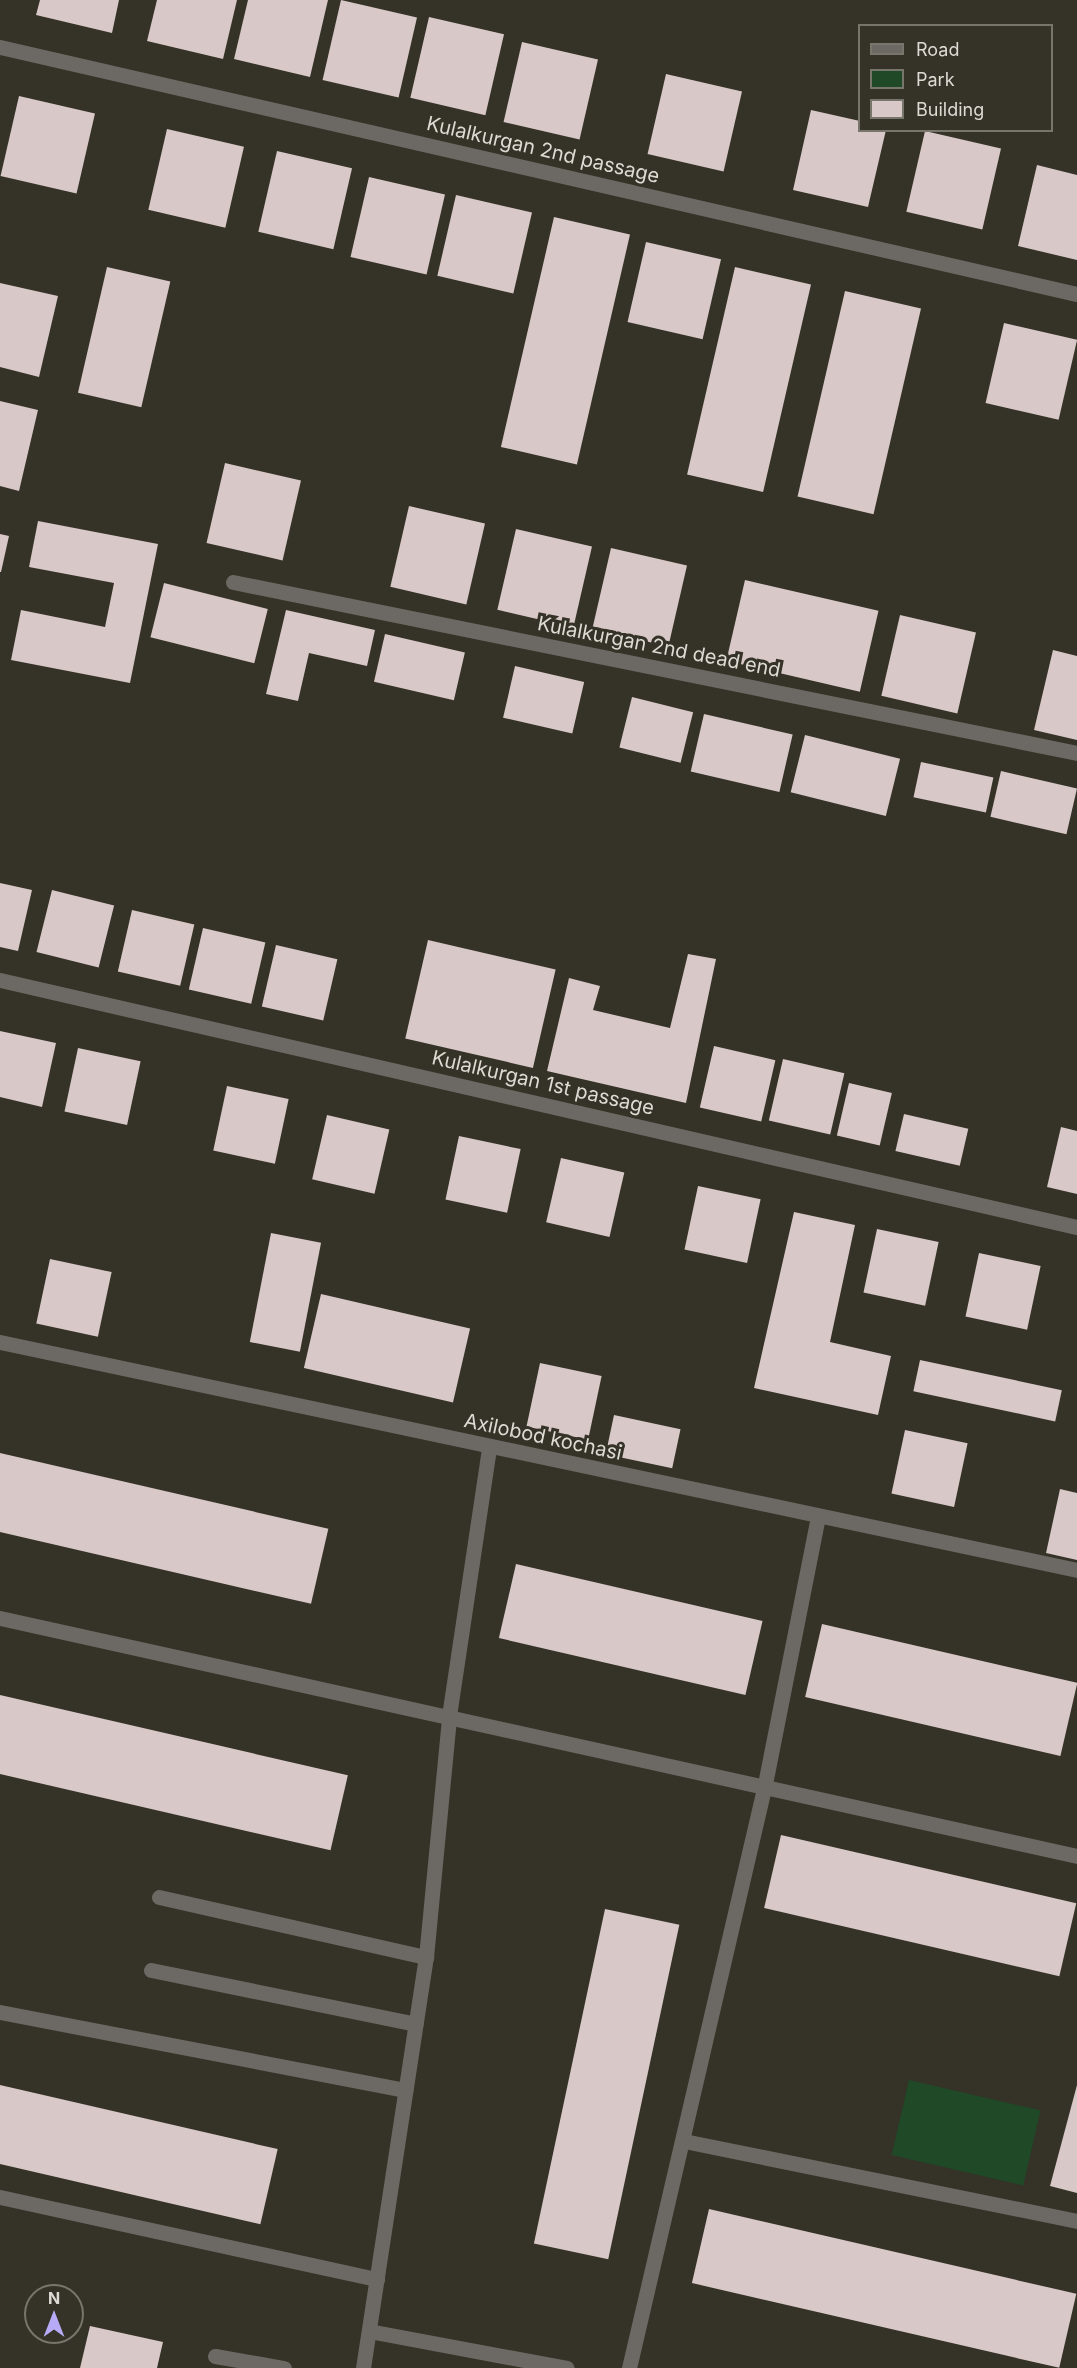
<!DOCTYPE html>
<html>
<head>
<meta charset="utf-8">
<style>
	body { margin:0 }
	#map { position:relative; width:1077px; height:2368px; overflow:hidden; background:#353227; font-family:Inter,sans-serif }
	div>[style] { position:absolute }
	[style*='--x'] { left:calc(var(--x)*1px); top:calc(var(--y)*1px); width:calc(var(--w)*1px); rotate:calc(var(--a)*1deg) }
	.green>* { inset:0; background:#1f4927; transform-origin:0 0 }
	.building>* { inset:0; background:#d8c8c7; transform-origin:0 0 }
	.minor>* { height:15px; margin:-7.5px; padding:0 7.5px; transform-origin:7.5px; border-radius:7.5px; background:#6c6964 }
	span { translate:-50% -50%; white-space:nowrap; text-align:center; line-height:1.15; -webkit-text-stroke:6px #353227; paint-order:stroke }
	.street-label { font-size:20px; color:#dddbd4 }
	.legend { position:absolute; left:858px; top:24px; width:195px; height:108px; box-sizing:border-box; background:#353227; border:2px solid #78766c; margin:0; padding:8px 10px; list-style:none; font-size:18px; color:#dddbd4 }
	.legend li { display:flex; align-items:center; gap:12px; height:30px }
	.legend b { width:30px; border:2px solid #78766c }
	.north { position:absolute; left:24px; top:2284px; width:60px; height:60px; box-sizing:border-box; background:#353227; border:2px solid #78766c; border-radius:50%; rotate:0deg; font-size:16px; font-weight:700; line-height:24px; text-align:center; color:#dddbd4 }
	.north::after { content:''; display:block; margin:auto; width:21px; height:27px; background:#b7abf7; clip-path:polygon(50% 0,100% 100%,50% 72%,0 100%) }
</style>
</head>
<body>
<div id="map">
	<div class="green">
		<i style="left:909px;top:2080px;width:135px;height:77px;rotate:13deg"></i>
	</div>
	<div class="building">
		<i style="clip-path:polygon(40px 0,119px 0,112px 33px,36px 15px)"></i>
		<i style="clip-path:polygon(157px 0,237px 0,223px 59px,147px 41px)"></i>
		<i style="clip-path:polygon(248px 0,328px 0,310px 77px,234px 59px)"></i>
		<i style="left:341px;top:0;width:78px;height:82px;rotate:13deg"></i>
		<i style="left:429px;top:17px;width:77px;height:83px;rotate:13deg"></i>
		<i style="left:522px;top:42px;width:78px;height:82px;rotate:13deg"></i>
		<i style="left:666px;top:74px;width:78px;height:82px;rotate:13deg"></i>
		<i style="left:19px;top:96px;width:78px;height:82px;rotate:13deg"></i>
		<i style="clip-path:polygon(811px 110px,860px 121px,860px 130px,886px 130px,868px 207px,793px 190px)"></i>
		<i style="left:167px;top:129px;width:79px;height:83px;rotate:13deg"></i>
		<i style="left:925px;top:131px;width:78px;height:83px;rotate:13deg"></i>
		<i style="left:277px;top:151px;width:77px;height:83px;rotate:13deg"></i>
		<i style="clip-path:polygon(1037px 165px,1077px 175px,1077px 260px,1018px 246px)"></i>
		<i style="left:369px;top:177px;width:78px;height:82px;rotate:13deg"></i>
		<i style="left:456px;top:195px;width:78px;height:83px;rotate:13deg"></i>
		<i style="left:554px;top:217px;width:78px;height:236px;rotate:13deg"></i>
		<i style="left:646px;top:242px;width:77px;height:82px;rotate:13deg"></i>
		<i style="left:107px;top:267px;width:65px;height:129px;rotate:13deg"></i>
		<i style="left:735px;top:267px;width:78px;height:213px;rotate:13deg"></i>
		<i style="clip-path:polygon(0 283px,58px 296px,39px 377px,0 367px)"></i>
		<i style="left:845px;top:291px;width:78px;height:211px;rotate:13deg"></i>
		<i style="left:1004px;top:323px;width:75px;height:82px;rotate:13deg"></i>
		<i style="clip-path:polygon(0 401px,38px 410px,19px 491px,0 486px)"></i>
		<i style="left:225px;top:463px;width:78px;height:82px;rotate:13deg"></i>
		<i style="left:409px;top:506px;width:78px;height:83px;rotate:13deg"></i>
		<i style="clip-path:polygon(38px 521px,158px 544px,130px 683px,11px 660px,21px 610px,105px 627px,114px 583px,29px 567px)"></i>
		<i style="left:516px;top:529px;width:78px;height:83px;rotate:13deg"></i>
		<i style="clip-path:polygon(0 534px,9px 536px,1px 572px,0 572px)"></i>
		<i style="left:611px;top:548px;width:78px;height:83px;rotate:13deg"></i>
		<i style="left:745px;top:580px;width:137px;height:83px;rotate:13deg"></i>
		<i style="left:164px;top:583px;width:107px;height:56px;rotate:14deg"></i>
		<i style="clip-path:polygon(286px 610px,375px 630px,367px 666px,309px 653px,298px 701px,266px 694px)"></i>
		<i style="left:900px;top:615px;width:78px;height:83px;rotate:13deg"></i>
		<i style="left:385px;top:634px;width:82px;height:49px;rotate:13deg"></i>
		<i style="clip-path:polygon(1053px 650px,1077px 656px,1077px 740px,1034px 730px)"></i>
		<i style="left:515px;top:666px;width:71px;height:53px;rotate:13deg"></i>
		<i style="left:632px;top:697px;width:63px;height:52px;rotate:14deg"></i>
		<i style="left:704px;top:714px;width:91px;height:59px;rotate:13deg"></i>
		<i style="left:805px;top:735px;width:98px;height:59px;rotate:14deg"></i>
		<i style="left:921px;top:762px;width:74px;height:36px;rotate:12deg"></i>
		<i style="left:1001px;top:771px;width:78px;height:47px;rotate:13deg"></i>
		<i style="clip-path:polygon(0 883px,32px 890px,18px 951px,0 947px)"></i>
		<i style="left:52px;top:890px;width:64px;height:64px;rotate:14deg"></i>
		<i style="left:132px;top:910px;width:64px;height:63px;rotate:13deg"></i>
		<i style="left:203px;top:928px;width:64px;height:63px;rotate:13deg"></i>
		<i style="left:428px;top:940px;width:131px;height:101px;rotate:13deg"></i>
		<i style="left:276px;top:945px;width:63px;height:63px;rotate:13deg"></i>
		<i style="clip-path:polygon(688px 954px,716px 959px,686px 1103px,547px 1071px,569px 978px,600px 986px,593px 1010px,670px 1028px)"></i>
		<i style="clip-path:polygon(0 1031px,56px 1043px,42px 1107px,0 1097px)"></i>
		<i style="left:714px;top:1046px;width:63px;height:63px;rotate:13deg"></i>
		<i style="left:78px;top:1048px;width:64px;height:65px;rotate:12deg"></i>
		<i style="left:783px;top:1059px;width:63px;height:63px;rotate:13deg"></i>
		<i style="left:849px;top:1083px;width:44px;height:54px;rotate:13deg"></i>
		<i style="left:227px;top:1086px;width:63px;height:66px;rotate:12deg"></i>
		<i style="left:904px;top:1114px;width:66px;height:38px;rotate:13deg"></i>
		<i style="left:327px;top:1115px;width:64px;height:66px;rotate:13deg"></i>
		<i style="clip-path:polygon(1061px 1127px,1077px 1131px,1077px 1194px,1047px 1187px)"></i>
		<i style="left:459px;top:1136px;width:63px;height:65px;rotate:12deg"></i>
		<i style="left:561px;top:1158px;width:65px;height:66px;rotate:13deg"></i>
		<i style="left:698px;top:1186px;width:64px;height:65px;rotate:12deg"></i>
		<i style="clip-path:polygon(794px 1212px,855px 1225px,830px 1342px,891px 1356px,878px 1415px,754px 1388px)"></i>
		<i style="left:877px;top:1229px;width:63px;height:65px;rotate:12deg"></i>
		<i style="left:271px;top:1233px;width:51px;height:111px;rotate:11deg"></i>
		<i style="left:979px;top:1253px;width:63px;height:65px;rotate:12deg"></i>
		<i style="left:50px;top:1259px;width:63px;height:66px;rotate:12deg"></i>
		<i style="left:321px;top:1294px;width:153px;height:76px;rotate:13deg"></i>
		<i style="left:920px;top:1360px;width:145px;height:32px;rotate:12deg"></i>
		<i style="left:540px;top:1363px;width:63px;height:65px;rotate:12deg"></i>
		<i style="left:614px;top:1415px;width:68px;height:40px;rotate:12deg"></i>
		<i style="left:905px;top:1430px;width:64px;height:65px;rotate:12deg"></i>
		<i style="left:0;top:1453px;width:337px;height:77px;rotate:13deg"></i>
		<i style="clip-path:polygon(1060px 1489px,1077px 1493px,1077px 1560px,1046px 1553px)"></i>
		<i style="left:516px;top:1564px;width:253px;height:76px;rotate:13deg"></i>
		<i style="left:822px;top:1624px;width:262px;height:75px;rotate:13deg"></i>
		<i style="left:0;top:1695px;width:357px;height:77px;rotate:13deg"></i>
		<i style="left:781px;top:1835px;width:303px;height:75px;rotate:13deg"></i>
		<i style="left:605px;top:1909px;width:76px;height:342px;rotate:12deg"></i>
		<i style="left:0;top:2085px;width:285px;height:77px;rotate:13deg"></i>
		<i style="clip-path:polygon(1077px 2085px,1077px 2193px,1050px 2186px)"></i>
		<i style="left:709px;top:2209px;width:377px;height:76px;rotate:13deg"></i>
		<i style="clip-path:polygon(90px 2326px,163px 2342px,157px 2368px,80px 2368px)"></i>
	</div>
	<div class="minor">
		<i style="--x:0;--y:47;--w:1105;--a:12.92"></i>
		<i style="--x:233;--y:582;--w:861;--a:11.45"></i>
		<i style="--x:0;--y:980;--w:1105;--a:12.92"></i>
		<i style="--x:0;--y:1342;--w:1101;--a:11.95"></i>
		<i style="--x:0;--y:1618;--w:1103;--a:12.46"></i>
		<i style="--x:159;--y:1897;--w:274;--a:12.7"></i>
		<i style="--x:151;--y:1970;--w:270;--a:11.5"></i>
		<i style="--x:0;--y:2012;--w:413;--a:10.9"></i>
		<i style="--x:684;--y:2141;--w:401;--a:11.5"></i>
		<i style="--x:0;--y:2197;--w:386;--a:12.3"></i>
		<i style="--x:369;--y:2331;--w:201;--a:10.6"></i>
		<i style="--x:215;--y:2356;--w:70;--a:9.9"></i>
		<i style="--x:363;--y:2368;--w:416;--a:-81.3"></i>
		<i style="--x:426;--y:1957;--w:242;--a:-84.5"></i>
		<i style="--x:449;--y:1716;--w:272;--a:-81.5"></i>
		<i style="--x:629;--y:2368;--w:600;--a:-76.89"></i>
		<i style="--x:765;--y:1784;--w:272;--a:-78.8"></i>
	</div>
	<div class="street-label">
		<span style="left:543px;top:150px;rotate:13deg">Kulalkurgan 2nd passage</span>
		<span style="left:659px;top:647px;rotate:11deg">Kulalkurgan 2nd dead end</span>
		<span style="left:543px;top:1083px;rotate:13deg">Kulalkurgan 1st passage</span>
		<span style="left:543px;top:1437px;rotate:12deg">Axilobod kochasi</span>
	</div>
	<ul class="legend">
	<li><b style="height:8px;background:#6c6964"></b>Road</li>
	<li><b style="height:16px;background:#1f4927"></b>Park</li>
	<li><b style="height:16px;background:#d8c8c7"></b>Building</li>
	</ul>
	<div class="north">N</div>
</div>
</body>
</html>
